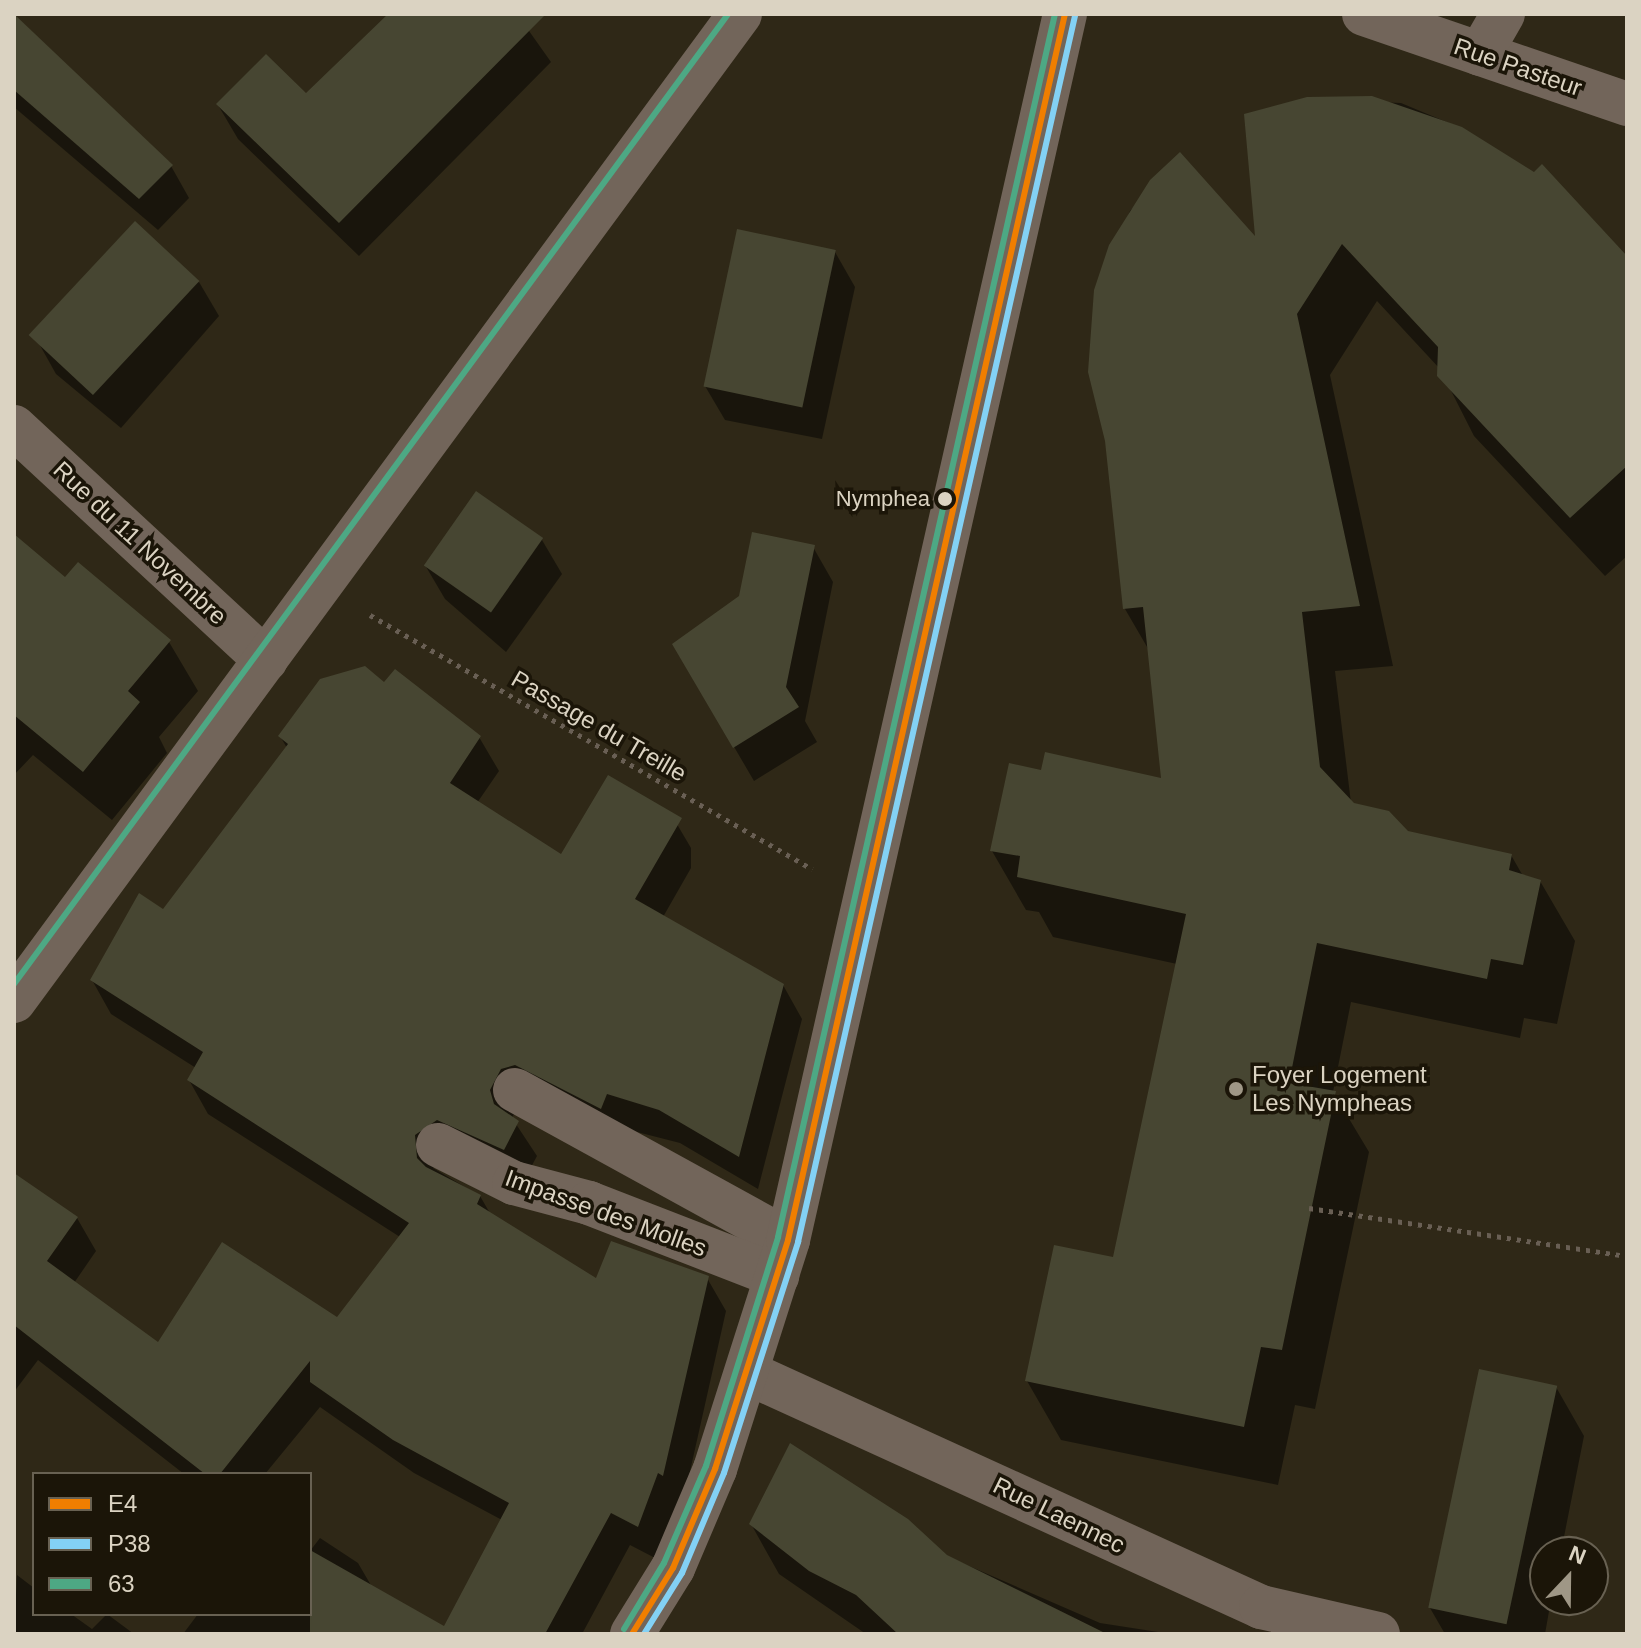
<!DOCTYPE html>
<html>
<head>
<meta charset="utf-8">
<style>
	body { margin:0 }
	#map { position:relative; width:1641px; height:1648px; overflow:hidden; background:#2f2817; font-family:Arial,sans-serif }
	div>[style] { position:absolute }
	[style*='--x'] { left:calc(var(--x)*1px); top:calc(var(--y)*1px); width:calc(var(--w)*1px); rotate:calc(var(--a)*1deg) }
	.shadow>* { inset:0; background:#0007 }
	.building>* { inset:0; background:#474632; transform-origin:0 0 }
	.path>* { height:5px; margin-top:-2.5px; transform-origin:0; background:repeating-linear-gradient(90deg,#695f54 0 4px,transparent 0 10px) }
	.minor>* { height:44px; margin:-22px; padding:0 22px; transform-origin:22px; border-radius:22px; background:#72655a }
	.bus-1>* { height:6px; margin:-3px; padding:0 3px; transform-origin:3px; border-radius:3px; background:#f07e00 }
	.bus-2>* { height:6px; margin:-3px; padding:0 3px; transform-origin:3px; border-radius:3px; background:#83d1f5 }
	.bus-3>* { height:6px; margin:-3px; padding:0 3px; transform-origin:3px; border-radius:3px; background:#4da884 }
	.dots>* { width:22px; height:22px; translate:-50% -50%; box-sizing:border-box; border:4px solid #1b1508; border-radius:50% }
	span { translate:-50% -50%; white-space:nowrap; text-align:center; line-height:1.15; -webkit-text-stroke:7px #1b1508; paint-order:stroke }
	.bus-label { font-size:22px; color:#dbd3c2 }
	.right { translate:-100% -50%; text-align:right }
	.street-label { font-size:24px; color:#dbd3c2 }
	.poi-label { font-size:24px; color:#dbd3c2 }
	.left { translate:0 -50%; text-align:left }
	.frame { position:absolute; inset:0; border:16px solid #dbd3c2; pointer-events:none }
	.legend { position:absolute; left:32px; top:1472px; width:280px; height:144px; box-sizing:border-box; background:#1b1508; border:2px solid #686152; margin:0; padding:10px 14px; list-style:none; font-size:24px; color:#dbd3c2 }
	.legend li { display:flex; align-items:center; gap:16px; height:40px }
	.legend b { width:40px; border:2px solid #686152 }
	.north { position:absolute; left:1529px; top:1536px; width:80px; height:80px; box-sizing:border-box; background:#1b1508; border:2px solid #686152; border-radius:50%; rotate:22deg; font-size:22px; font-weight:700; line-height:32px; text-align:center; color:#dbd3c2 }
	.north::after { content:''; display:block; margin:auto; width:28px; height:36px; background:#9f9786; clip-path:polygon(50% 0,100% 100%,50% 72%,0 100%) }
</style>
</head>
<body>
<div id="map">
	<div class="shadow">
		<i style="clip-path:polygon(391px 14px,517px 14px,551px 62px,359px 256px,238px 139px,218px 105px,306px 96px)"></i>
		<i style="clip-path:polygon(14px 18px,171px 166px,189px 198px,158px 230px,14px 107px)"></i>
		<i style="clip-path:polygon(1307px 99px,1401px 103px,1461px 128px,1627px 259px,1627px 556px,1605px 576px,1474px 436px,1440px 369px,1377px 301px,1330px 375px,1393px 666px,1335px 671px,1351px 803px,1407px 833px,1511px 855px,1523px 876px,1540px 881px,1575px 941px,1557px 1024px,1524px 1018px,1520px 1038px,1351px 1002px,1333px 1092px,1369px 1152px,1315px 1409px,1295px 1405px,1278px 1485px,1061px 1440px,1027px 1381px,1114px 1259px,1177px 964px,1053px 937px,1039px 912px,1026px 910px,992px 851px,1042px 773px,1163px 781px,1150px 652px,1125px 609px,1096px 291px,1130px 211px,1180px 155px,1258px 242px)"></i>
		<i style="clip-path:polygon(835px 252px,855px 287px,822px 439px,725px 420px,705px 386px)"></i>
		<i style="clip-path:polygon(199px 282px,219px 316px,121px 428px,56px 374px,37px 340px)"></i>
		<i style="clip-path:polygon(14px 537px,66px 579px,169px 642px,198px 691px,159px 737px,167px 753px,112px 820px,33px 755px,14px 775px)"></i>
		<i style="clip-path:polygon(542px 540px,562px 574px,506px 652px,445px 599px,425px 565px)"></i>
		<i style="clip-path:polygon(813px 547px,833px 582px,805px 721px,817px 742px,754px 781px,674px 644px)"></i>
		<i style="clip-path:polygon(384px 685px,479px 737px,499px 771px,477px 803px,562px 857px,671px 814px,691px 848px,691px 868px,663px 917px,783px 985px,802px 1019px,758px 1189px,680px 1143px,520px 1102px,512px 1118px,537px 1156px,523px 1182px,457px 1153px,433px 1168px,480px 1196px,491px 1215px,597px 1281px,707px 1278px,726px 1311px,682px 1507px,657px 1559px,630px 1545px,582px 1634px,183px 1634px,198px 1614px,310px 1614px,310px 1551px,320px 1538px,358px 1563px,372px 1587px,445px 1628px,502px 1520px,414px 1473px,320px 1407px,265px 1474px,184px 1474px,38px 1360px,14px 1392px,14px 1175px,77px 1218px,96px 1251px,74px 1283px,158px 1345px,337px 1320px,400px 1237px,208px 1114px,189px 1080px,196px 1068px,111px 1014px,92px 980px,163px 911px,287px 748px,280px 736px)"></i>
		<i style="clip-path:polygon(1556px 1387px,1584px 1436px,1561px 1552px,1545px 1552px,1545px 1600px,1551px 1600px,1545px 1634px,1445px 1634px,1430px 1608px)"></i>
		<i style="clip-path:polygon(751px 1524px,946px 1556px,1100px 1623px,1171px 1634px,866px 1634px,779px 1574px)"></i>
		<i style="clip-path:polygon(17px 1575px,34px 1588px,34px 1614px,71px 1614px,92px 1629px,107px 1614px,134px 1634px,14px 1634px)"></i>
	</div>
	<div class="building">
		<i style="clip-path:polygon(14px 14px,173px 165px,139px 199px,14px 90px)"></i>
		<i style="clip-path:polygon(388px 14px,546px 14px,339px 223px,216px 104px,266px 54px,306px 93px)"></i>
		<i style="clip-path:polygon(1372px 96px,1462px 127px,1534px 172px,1542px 164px,1627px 256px,1627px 466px,1570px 518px,1437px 376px,1438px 347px,1342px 244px,1297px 314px,1360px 606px,1302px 612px,1320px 767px,1354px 803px,1389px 811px,1408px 831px,1512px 854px,1509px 870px,1541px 880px,1523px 965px,1491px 959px,1487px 979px,1317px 943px,1289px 1083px,1336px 1091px,1282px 1350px,1261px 1347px,1244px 1427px,1025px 1381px,1054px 1245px,1113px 1257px,1186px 914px,1017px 877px,1020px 856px,990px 851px,1009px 763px,1041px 770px,1045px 752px,1161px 778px,1143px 607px,1123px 609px,1105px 441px,1088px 372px,1094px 290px,1109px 245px,1150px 180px,1180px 152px,1255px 236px,1244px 114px,1307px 97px)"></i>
		<i style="left:135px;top:221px;width:88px;height:156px;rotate:43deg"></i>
		<i style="left:737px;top:229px;width:101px;height:161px;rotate:12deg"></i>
		<i style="left:476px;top:491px;width:82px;height:91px;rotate:35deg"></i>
		<i style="clip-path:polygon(752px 532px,815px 545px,786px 687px,799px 707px,733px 748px,672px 644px,739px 596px)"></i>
		<i style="clip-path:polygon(14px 534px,65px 577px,78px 562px,171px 640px,128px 691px,140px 702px,83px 772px,14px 715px)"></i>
		<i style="clip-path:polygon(365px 666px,384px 682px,395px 669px,481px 736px,450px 783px,561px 854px,608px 775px,682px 818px,635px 899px,784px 984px,739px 1157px,659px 1110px,607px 1094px,601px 1109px,515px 1065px,501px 1069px,490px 1090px,494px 1104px,519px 1121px,504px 1150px,437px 1120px,415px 1135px,417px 1158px,426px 1167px,481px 1195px,477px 1204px,596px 1278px,611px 1241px,709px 1276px,663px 1476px,658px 1473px,638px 1527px,611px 1513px,545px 1634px,310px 1634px,310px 1550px,444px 1626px,509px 1503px,393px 1440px,310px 1382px,310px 1361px,220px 1474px,205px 1474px,14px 1325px,14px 1173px,78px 1217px,47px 1261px,158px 1342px,222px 1242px,337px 1317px,409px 1223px,187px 1080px,203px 1052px,90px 980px,139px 893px,163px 909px,288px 744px,278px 736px,320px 679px)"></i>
		<i style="left:1479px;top:1369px;width:80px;height:244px;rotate:12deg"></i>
		<i style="clip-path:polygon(790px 1443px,908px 1519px,947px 1555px,1107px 1634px,898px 1634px,856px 1595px,809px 1571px,749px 1524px)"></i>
	</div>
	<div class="path">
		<i style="--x:370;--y:615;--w:510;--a:29.88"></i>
		<i style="--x:1309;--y:1208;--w:322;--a:8.6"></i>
	</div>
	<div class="minor">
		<i style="--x:1364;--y:14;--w:278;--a:18.9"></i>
		<i style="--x:1480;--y:54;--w:46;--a:-60.1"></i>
		<i style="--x:14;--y:427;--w:343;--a:42.8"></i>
		<i style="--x:14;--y:1001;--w:1225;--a:-53.66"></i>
		<i style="--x:515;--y:1090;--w:311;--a:28.8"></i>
		<i style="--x:438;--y:1145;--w:85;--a:26.6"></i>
		<i style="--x:514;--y:1183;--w:78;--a:14.9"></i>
		<i style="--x:589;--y:1203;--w:202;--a:21.2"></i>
		<i style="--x:748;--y:1373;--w:564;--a:24.52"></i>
		<i style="--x:1261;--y:1607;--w:120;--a:13"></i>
		<i style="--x:632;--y:1634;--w:78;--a:-58.2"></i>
		<i style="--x:673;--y:1568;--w:108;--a:-67"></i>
		<i style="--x:715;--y:1469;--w:240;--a:-72.3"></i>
		<i style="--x:788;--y:1240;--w:1257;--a:-77.27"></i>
	</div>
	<div class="bus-1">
		<i style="--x:632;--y:1634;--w:78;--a:-58.2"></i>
		<i style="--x:673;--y:1568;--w:108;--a:-67"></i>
		<i style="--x:715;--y:1469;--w:240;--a:-72.3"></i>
		<i style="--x:788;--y:1240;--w:1257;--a:-77.27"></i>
	</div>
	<div class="bus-2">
		<i style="--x:644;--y:1634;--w:72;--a:-58.1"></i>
		<i style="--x:682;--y:1573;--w:108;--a:-67.2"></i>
		<i style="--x:724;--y:1473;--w:243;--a:-72.2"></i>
		<i style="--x:798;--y:1242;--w:1257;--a:-77.27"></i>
	</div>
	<div class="bus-3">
		<i style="--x:14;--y:984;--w:1204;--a:-53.64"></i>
		<i style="--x:624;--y:1629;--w:77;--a:-58.8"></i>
		<i style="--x:664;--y:1563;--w:106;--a:-66.6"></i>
		<i style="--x:706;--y:1466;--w:240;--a:-72.5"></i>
		<i style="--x:778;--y:1237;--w:1254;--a:-77.24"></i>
	</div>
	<div class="dots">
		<i style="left:945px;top:499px;background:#dbd3c2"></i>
		<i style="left:1236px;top:1089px;background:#9f9786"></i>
	</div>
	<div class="bus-label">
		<span class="right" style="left:930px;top:499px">Nymphea</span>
	</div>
	<div class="street-label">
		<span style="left:1518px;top:67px;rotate:19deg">Rue Pasteur</span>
		<span style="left:140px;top:543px;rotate:43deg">Rue du 11 Novembre</span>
		<span style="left:599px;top:726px;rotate:30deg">Passage du Treille</span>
		<span style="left:606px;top:1213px;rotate:20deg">Impasse des Molles</span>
		<span style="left:1059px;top:1515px;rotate:26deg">Rue Laennec</span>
	</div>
	<div class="poi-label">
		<span class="left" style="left:1252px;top:1089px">Foyer Logement<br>Les Nympheas</span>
	</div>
	<div class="frame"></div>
	<ul class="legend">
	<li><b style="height:10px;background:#f07e00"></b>E4</li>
	<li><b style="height:10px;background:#83d1f5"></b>P38</li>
	<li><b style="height:10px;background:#4da884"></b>63</li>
	</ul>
	<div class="north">N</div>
</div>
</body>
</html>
